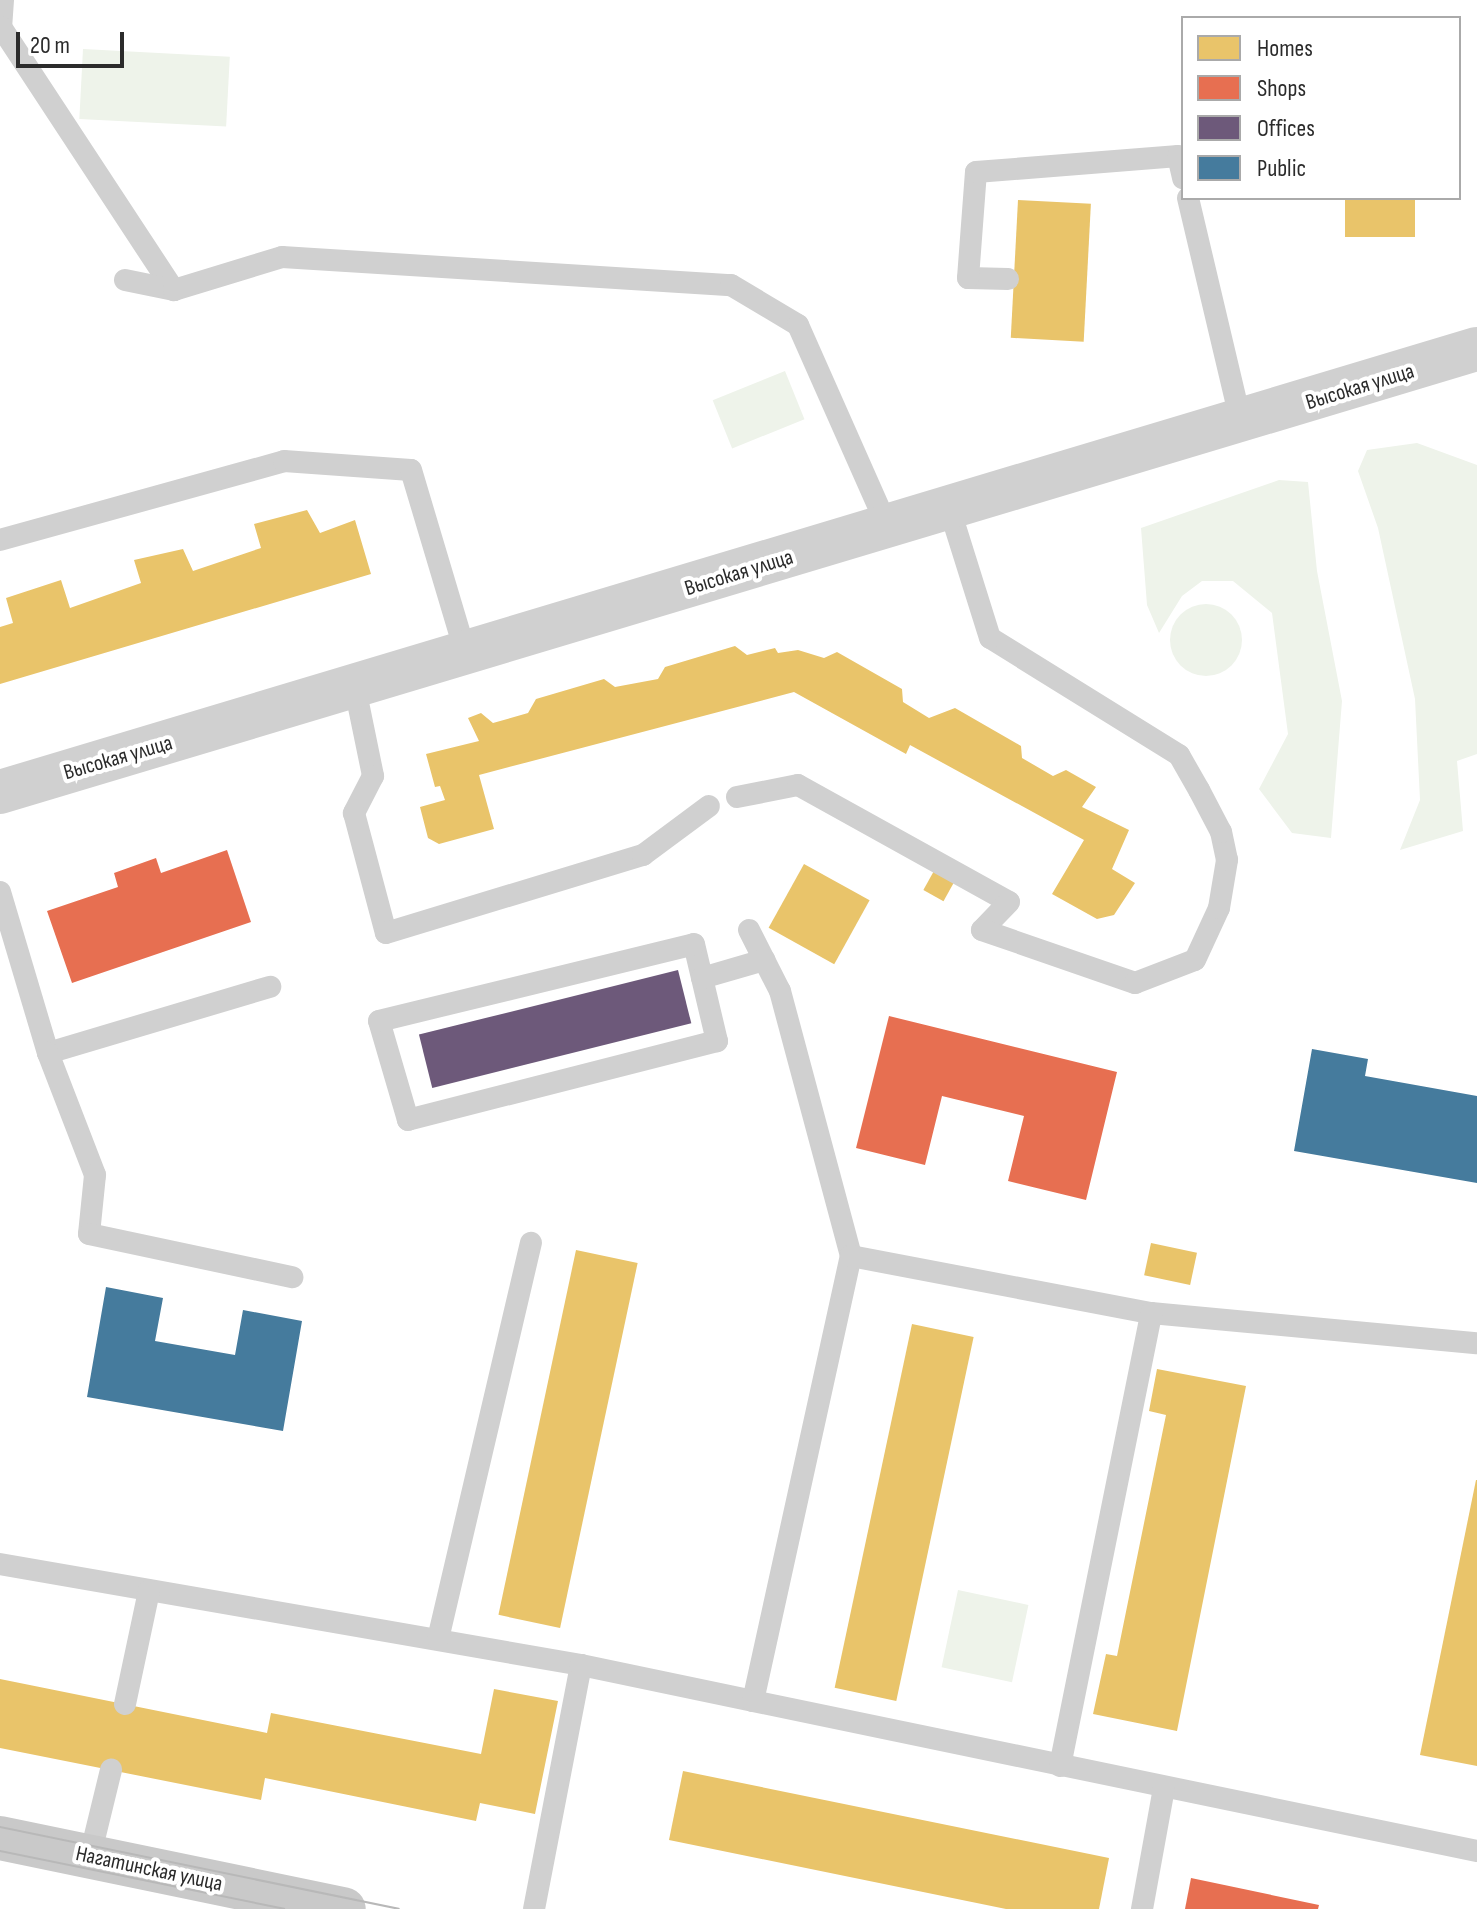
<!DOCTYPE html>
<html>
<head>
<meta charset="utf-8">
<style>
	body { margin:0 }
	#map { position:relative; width:1477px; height:1909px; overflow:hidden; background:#fff; font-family:"Sofia Sans Condensed",sans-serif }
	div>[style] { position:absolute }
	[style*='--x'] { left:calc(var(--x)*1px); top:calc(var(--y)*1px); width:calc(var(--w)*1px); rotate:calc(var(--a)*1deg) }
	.green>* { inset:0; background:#eef3ea; transform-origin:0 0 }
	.round { border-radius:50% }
	.homes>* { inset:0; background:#e9c46a; transform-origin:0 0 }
	.shops>* { inset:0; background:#e76f51 }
	.offices>* { inset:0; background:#6d597a; transform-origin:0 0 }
	.public>* { inset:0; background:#457b9d }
	.lane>* { height:22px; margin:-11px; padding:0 11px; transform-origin:11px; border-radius:11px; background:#d0d0d0 }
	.street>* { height:44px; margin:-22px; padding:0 22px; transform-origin:22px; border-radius:22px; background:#d0d0d0 }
	.secondary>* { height:44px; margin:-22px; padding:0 22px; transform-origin:22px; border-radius:22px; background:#c9c9c9 }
	.tram>* { height:2px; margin:-1px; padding:0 1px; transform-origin:1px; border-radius:1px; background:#b8b8b8 }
	span { translate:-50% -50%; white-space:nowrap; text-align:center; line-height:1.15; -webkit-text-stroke:8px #fff; paint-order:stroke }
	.street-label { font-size:22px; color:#2b2b2b }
	.legend { position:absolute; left:1181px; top:16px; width:280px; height:184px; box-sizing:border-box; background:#fff; border:2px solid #aaa; margin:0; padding:10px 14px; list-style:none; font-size:24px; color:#2b2b2b }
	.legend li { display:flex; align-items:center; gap:16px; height:40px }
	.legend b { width:40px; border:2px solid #aaa }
	.scale { position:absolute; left:16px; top:32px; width:108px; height:36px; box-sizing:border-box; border:4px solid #2b2b2b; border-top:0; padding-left:10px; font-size:24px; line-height:28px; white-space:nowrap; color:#2b2b2b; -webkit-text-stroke:6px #fff; paint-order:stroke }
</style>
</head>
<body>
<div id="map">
	<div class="green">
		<i style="left:83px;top:49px;width:147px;height:70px;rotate:3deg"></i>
		<i style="left:785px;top:371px;width:52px;height:78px;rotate:68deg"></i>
		<i style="clip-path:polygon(1417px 443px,1477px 465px,1477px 754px,1457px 761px,1463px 831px,1400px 850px,1420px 800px,1415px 699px,1378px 528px,1358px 471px,1367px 450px)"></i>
		<i style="clip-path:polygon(1279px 480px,1308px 482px,1317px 571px,1342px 701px,1331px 838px,1292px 833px,1259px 789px,1288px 734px,1272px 613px,1233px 581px,1202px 581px,1182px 596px,1159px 633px,1147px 605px,1141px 528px)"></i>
		<i class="round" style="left:1170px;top:604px;width:72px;height:72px"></i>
		<i style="left:958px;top:1590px;width:72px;height:79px;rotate:12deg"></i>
	</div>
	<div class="homes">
		<i style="left:1345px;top:198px;width:70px;height:39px"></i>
		<i style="left:1018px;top:200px;width:73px;height:138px;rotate:3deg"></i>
		<i style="clip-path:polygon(307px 510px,320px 533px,355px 520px,371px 574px,0 684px,0 627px,13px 623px,6px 598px,61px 580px,70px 608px,141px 583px,134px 560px,183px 549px,193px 571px,261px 548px,254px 524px)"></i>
		<i style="clip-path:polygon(735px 646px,747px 655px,775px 648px,778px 653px,798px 650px,824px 658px,837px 652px,902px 689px,903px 702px,929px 718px,955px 708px,1021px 746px,1022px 758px,1053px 776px,1066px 770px,1096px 787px,1082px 807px,1129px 830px,1112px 869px,1135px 883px,1114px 915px,1097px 919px,1052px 894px,1084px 840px,910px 745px,906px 754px,794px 692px,479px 775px,494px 829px,439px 844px,428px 838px,420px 807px,445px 800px,440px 786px,435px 787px,426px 754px,479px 741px,468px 718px,481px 713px,493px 723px,528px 713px,536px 699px,604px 679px,615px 687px,658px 679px,665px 667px)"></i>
		<i style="left:804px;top:864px;width:75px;height:73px;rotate:29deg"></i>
		<i style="left:935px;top:869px;width:23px;height:24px;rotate:29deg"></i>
		<i style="left:1151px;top:1243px;width:47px;height:33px;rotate:12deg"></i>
		<i style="left:576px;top:1250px;width:63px;height:373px;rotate:12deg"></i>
		<i style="left:912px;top:1324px;width:63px;height:372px;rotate:12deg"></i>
		<i style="clip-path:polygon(1157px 1369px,1246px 1386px,1177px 1731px,1093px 1714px,1106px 1654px,1117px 1656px,1166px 1415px,1149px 1411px)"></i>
		<i style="clip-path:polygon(1476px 1480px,1477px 1480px,1477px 1766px,1420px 1755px)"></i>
		<i style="clip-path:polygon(0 1679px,267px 1733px,271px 1713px,481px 1754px,494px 1689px,558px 1701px,535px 1814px,480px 1803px,476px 1821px,265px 1778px,261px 1800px,0 1748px)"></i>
		<i style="clip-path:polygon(683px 1771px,1109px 1858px,1099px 1909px,1006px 1909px,669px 1840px)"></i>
	</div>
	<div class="shops">
		<i style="clip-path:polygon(227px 850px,251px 922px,72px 983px,47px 911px,118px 887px,114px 873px,156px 858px,161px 873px)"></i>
		<i style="clip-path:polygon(889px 1016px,1117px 1072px,1086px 1200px,1008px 1181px,1024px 1116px,942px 1096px,925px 1165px,856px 1148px)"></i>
		<i style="clip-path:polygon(1191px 1878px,1319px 1905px,1318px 1909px,1185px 1909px)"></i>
	</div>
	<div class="offices">
		<i style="left:678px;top:970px;width:55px;height:267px;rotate:76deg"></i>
	</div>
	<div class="public">
		<i style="clip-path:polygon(1312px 1049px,1368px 1059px,1365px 1076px,1477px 1096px,1477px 1183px,1294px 1151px)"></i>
		<i style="clip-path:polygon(106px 1287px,163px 1298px,155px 1341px,235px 1355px,243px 1310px,302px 1321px,283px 1431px,87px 1397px)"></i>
	</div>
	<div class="lane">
		<i style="--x:3;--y:0;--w:27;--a:94"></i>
		<i style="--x:1;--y:27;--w:315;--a:56.7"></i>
		<i style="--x:1188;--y:198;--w:230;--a:76.7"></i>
		<i style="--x:1008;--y:279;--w:40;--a:-178.6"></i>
		<i style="--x:968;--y:278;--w:106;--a:-85.7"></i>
		<i style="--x:976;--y:172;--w:203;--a:-4.5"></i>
		<i style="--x:1178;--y:156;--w:23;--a:77"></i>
		<i style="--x:125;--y:280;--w:50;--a:11.5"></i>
		<i style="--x:174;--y:290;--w:113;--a:-17"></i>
		<i style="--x:282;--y:257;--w:450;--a:3.6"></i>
		<i style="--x:731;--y:285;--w:78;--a:30.8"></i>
		<i style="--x:798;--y:325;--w:222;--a:66.1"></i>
		<i style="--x:0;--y:540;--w:295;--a:-15.5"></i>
		<i style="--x:284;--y:461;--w:127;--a:4.1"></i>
		<i style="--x:411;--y:470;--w:193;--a:73.4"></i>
		<i style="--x:355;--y:688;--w:90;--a:78.4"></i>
		<i style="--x:373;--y:776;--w:42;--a:117.2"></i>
		<i style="--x:354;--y:813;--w:124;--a:75.1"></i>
		<i style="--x:386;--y:933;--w:269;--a:-16.9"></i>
		<i style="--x:643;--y:855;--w:82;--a:-36.6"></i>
		<i style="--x:737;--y:797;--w:62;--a:-11.1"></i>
		<i style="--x:798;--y:785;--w:241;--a:29"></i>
		<i style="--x:1009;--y:902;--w:39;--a:134"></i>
		<i style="--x:982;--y:930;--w:162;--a:19.1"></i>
		<i style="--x:1135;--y:983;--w:64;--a:-21"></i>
		<i style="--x:1195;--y:960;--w:57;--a:-65.2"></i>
		<i style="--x:1219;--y:908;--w:49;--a:-80.5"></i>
		<i style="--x:1227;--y:860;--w:29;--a:-102"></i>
		<i style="--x:1221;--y:832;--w:47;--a:-117.6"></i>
		<i style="--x:1199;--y:790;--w:40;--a:-119.7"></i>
		<i style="--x:1179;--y:755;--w:222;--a:-148.2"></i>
		<i style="--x:990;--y:638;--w:134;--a:-107.4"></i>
		<i style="--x:0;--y:892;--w:168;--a:73.4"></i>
		<i style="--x:48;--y:1053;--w:232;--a:-16.6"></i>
		<i style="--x:749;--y:930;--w:68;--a:63.1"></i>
		<i style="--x:780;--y:991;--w:274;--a:75"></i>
		<i style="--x:694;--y:944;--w:100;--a:76.7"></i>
		<i style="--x:717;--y:1041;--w:319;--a:165.7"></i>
		<i style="--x:408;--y:1120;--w:103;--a:-106.3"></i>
		<i style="--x:379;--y:1021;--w:324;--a:-13.7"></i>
		<i style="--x:702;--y:978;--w:65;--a:-16.2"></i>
		<i style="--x:48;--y:1053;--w:131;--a:68.9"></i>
		<i style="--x:95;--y:1175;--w:59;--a:95.8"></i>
		<i style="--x:89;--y:1234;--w:208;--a:12"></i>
		<i style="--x:0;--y:1564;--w:590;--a:9.86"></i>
		<i style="--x:581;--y:1665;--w:248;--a:100.9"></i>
		<i style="--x:438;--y:1639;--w:407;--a:-76.8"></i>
		<i style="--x:581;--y:1665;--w:176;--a:11.8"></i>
		<i style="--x:753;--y:1701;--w:456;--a:-77.6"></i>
		<i style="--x:851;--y:1256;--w:305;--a:10.8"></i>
		<i style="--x:1151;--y:1313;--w:327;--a:5.3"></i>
		<i style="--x:753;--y:1701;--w:739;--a:11.71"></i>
		<i style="--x:125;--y:1704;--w:116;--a:-78"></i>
		<i style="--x:1060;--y:1766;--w:462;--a:-78.6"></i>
		<i style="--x:90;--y:1856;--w:89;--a:-76.3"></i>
		<i style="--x:1142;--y:1909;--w:123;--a:-79.7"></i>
	</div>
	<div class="street">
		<i style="--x:0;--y:792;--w:1542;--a:-16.7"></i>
	</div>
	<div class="secondary">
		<i style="--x:0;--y:1838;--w:351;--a:11.7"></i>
	</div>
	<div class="tram">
		<i style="--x:0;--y:1827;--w:407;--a:11.6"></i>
		<i style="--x:0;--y:1851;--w:290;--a:11.5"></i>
	</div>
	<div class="street-label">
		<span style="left:1360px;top:387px;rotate:-17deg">Высокая улица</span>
		<span style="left:739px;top:573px;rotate:-17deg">Высокая улица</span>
		<span style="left:118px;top:758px;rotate:-16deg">Высокая улица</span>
		<span style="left:149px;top:1869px;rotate:12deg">Нагатинская улица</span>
	</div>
	<ul class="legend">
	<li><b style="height:22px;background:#e9c46a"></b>Homes</li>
	<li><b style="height:22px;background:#e76f51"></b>Shops</li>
	<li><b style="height:22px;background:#6d597a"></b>Offices</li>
	<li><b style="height:22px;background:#457b9d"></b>Public</li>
	</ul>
	<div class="scale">20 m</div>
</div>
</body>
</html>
